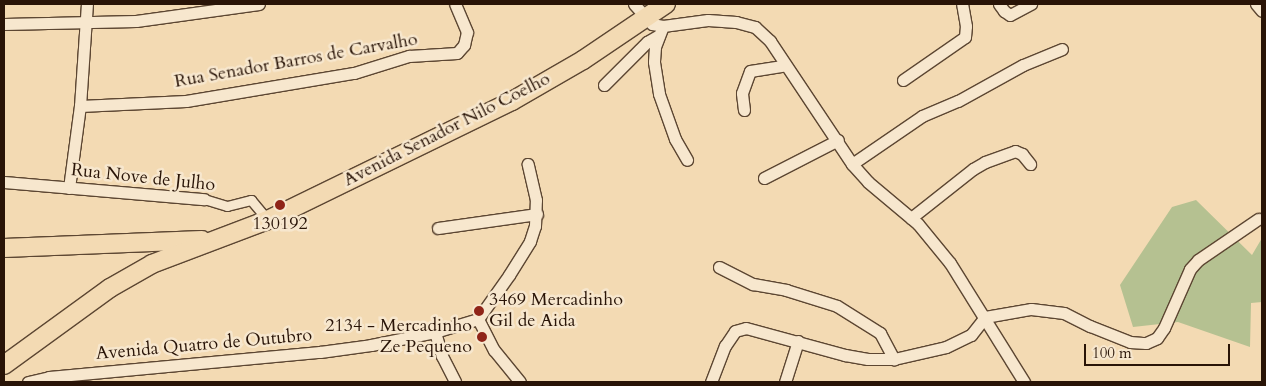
<!DOCTYPE html>
<html>
<head>
<meta charset="utf-8">
<style>
	body { margin:0 }
	#map { position:relative; width:1266px; height:386px; overflow:hidden; background:#f3dab3; font-family:Cardo,serif }
	div>[style] { position:absolute }
	[style*='--x'] { left:calc(var(--x)*1px); top:calc(var(--y)*1px); width:calc(var(--w)*1px); rotate:calc(var(--a)*1deg) }
	.green>* { inset:0; background:#b5c191 }
	.roads { filter:drop-shadow(1px 0 #5c4632) drop-shadow(-1px 0 #5c4632) drop-shadow(0 1px #5c4632) drop-shadow(0 -1px #5c4632) }
	.pedestrian>* { height:9px; margin:-4.5px; padding:0 4.5px; transform-origin:4.5px; border-radius:4.5px; background:#f7e7ce }
	.minor>* { height:11px; margin:-5.5px; padding:0 5.5px; transform-origin:5.5px; border-radius:5.5px; background:#f7e7ce }
	.primary>* { height:18px; margin:-9px; padding:0 9px; transform-origin:9px; border-radius:9px; background:#f3dab3 }
	.dots>* { width:14px; height:14px; translate:-50% -50%; box-sizing:border-box; border:2px solid #f7e7ce; border-radius:50% }
	span { translate:-50% -50%; white-space:nowrap; text-align:center; line-height:1.15; -webkit-text-stroke:5px #f7e7ce; paint-order:stroke }
	.street-label { font-size:18px; color:#291407 }
	.poi-label { font-size:18px; color:#291407 }
	.left { translate:0 -50%; text-align:left }
	.right { translate:-100% -50%; text-align:right }
	.frame { position:absolute; inset:0; border:5px solid #291407; pointer-events:none }
	.scale { position:absolute; left:1084px; top:344px; width:146px; height:22px; box-sizing:border-box; border:2px solid #291407; border-top:0; padding-left:6px; font-size:15px; line-height:18px; white-space:nowrap; color:#291407; -webkit-text-stroke:4px #f7e7ce; paint-order:stroke }
</style>
</head>
<body>
<div id="map">
	<div class="green">
		<i style="clip-path:polygon(1196px 200px,1252px 255px,1262px 238px,1262px 302px,1251px 303px,1250px 347px,1178px 322px,1133px 327px,1120px 285px,1172px 207px)"></i>
	</div>
	<div class="roads">
		<div class="pedestrian">
			<i style="--x:204;--y:199;--w:24;--a:17"></i>
			<i style="--x:227;--y:206;--w:25;--a:-14"></i>
			<i style="--x:251;--y:200;--w:26;--a:50"></i>
		</div>
		<div class="minor">
			<i style="--x:634;--y:4;--w:27;--a:48"></i>
			<i style="--x:652;--y:24;--w:11;--a:10"></i>
			<i style="--x:663;--y:26;--w:45;--a:-7.6"></i>
			<i style="--x:708;--y:20;--w:28;--a:4"></i>
			<i style="--x:736;--y:22;--w:20;--a:15"></i>
			<i style="--x:755;--y:27;--w:21;--a:43"></i>
			<i style="--x:770;--y:41;--w:148;--a:56.3"></i>
			<i style="--x:852;--y:164;--w:24;--a:48"></i>
			<i style="--x:868;--y:182;--w:65;--a:40"></i>
			<i style="--x:918;--y:224;--w:50;--a:50.6"></i>
			<i style="--x:950;--y:263;--w:140;--a:58.1"></i>
			<i style="--x:999;--y:4;--w:9;--a:54"></i>
			<i style="--x:1004;--y:11;--w:7;--a:34"></i>
			<i style="--x:1010;--y:15;--w:24;--a:-28"></i>
			<i style="--x:1256;--y:4;--w:9;--a:49"></i>
			<i style="--x:4;--y:24;--w:132;--a:-1.3"></i>
			<i style="--x:136;--y:21;--w:124;--a:-7.9"></i>
			<i style="--x:663;--y:26;--w:22;--a:111"></i>
			<i style="--x:655;--y:47;--w:15;--a:94"></i>
			<i style="--x:654;--y:62;--w:32;--a:81"></i>
			<i style="--x:659;--y:94;--w:48;--a:70.4"></i>
			<i style="--x:675;--y:139;--w:24;--a:60"></i>
			<i style="--x:903;--y:80;--w:75;--a:-34.7"></i>
			<i style="--x:965;--y:37;--w:11;--a:-85"></i>
			<i style="--x:966;--y:26;--w:22;--a:-100"></i>
			<i style="--x:604;--y:85;--w:61;--a:-45"></i>
			<i style="--x:647;--y:42;--w:14;--a:-30"></i>
			<i style="--x:80;--y:106;--w:106;--a:-2.7"></i>
			<i style="--x:186;--y:101;--w:170;--a:-9.5"></i>
			<i style="--x:354;--y:73;--w:58;--a:-17.2"></i>
			<i style="--x:409;--y:56;--w:48;--a:-3.6"></i>
			<i style="--x:457;--y:53;--w:11;--a:-49"></i>
			<i style="--x:464;--y:45;--w:13;--a:-77"></i>
			<i style="--x:467;--y:32;--w:30;--a:-113"></i>
			<i style="--x:744;--y:110;--w:17;--a:-97"></i>
			<i style="--x:742;--y:93;--w:23;--a:-70"></i>
			<i style="--x:750;--y:71;--w:36;--a:-9"></i>
			<i style="--x:852;--y:164;--w:85;--a:-34.4"></i>
			<i style="--x:922;--y:116;--w:39;--a:-23"></i>
			<i style="--x:958;--y:101;--w:74;--a:-29"></i>
			<i style="--x:1023;--y:65;--w:42;--a:-22.3"></i>
			<i style="--x:764;--y:178;--w:83;--a:-27.2"></i>
			<i style="--x:4;--y:182;--w:201;--a:4.9"></i>
			<i style="--x:69;--y:188;--w:83;--a:-82.4"></i>
			<i style="--x:80;--y:106;--w:102;--a:-86.1"></i>
			<i style="--x:911;--y:218;--w:79;--a:-38.3"></i>
			<i style="--x:973;--y:169;--w:14;--a:-30"></i>
			<i style="--x:985;--y:162;--w:32;--a:-20"></i>
			<i style="--x:1015;--y:151;--w:8;--a:23"></i>
			<i style="--x:1022;--y:154;--w:13;--a:51"></i>
			<i style="--x:438;--y:228;--w:100;--a:-8"></i>
			<i style="--x:719;--y:267;--w:38;--a:27"></i>
			<i style="--x:753;--y:284;--w:34;--a:10"></i>
			<i style="--x:786;--y:290;--w:53;--a:17.4"></i>
			<i style="--x:837;--y:306;--w:51;--a:32.1"></i>
			<i style="--x:880;--y:333;--w:30;--a:62"></i>
			<i style="--x:478;--y:319;--w:35;--a:63"></i>
			<i style="--x:494;--y:350;--w:41;--a:50.9"></i>
			<i style="--x:435;--y:332;--w:25;--a:74"></i>
			<i style="--x:442;--y:356;--w:29;--a:63"></i>
			<i style="--x:28;--y:382;--w:22;--a:-13"></i>
			<i style="--x:49;--y:377;--w:272;--a:-5.3"></i>
			<i style="--x:320;--y:352;--w:51;--a:-7.8"></i>
			<i style="--x:371;--y:345;--w:65;--a:-11.5"></i>
			<i style="--x:435;--y:332;--w:45;--a:-16.8"></i>
			<i style="--x:478;--y:319;--w:54;--a:-54.8"></i>
			<i style="--x:509;--y:275;--w:40;--a:-58"></i>
			<i style="--x:530;--y:241;--w:16;--a:-72"></i>
			<i style="--x:535;--y:226;--w:26;--a:-88"></i>
			<i style="--x:536;--y:200;--w:37;--a:-103"></i>
			<i style="--x:711;--y:382;--w:39;--a:-69"></i>
			<i style="--x:725;--y:346;--w:18;--a:-56"></i>
			<i style="--x:735;--y:331;--w:11;--a:-15"></i>
			<i style="--x:746;--y:328;--w:103;--a:15.3"></i>
			<i style="--x:845;--y:355;--w:23;--a:10"></i>
			<i style="--x:868;--y:359;--w:26;--a:0"></i>
			<i style="--x:894;--y:359;--w:53;--a:-13"></i>
			<i style="--x:946;--y:347;--w:28;--a:-26"></i>
			<i style="--x:971;--y:335;--w:23;--a:-52"></i>
			<i style="--x:985;--y:317;--w:47;--a:-9.9"></i>
			<i style="--x:1031;--y:309;--w:33;--a:7"></i>
			<i style="--x:1064;--y:313;--w:29;--a:27"></i>
			<i style="--x:1090;--y:326;--w:43;--a:21.8"></i>
			<i style="--x:1130;--y:342;--w:16;--a:4"></i>
			<i style="--x:1146;--y:343;--w:12;--a:-24"></i>
			<i style="--x:1157;--y:338;--w:12;--a:-55"></i>
			<i style="--x:1164;--y:328;--w:64;--a:-66.2"></i>
			<i style="--x:1190;--y:269;--w:12;--a:-48"></i>
			<i style="--x:1198;--y:260;--w:73;--a:-34.3"></i>
			<i style="--x:785;--y:382;--w:43;--a:-72.4"></i>
		</div>
		<div class="primary">
			<i style="--x:4;--y:248;--w:198;--a:-2.3"></i>
			<i style="--x:4;--y:365;--w:131;--a:-36"></i>
			<i style="--x:110;--y:288;--w:48;--a:-29.7"></i>
			<i style="--x:152;--y:264;--w:124;--a:-20.8"></i>
			<i style="--x:268;--y:220;--w:271;--a:-26"></i>
			<i style="--x:512;--y:101;--w:82;--a:-30"></i>
			<i style="--x:583;--y:60;--w:100;--a:-34"></i>
		</div>
	</div>
	<div class="dots">
		<i style="left:280px;top:205px;background:#8f2418"></i>
		<i style="left:479px;top:311px;background:#8f2418"></i>
		<i style="left:482px;top:337px;background:#8f2418"></i>
	</div>
	<div class="street-label">
		<span style="left:296px;top:61px;rotate:-10deg">Rua Senador Barros de Carvalho</span>
		<span style="left:447px;top:130px;rotate:-27deg">Avenida Senador Nilo Coelho</span>
		<span style="left:143px;top:178px;rotate:6deg">Rua Nove de Julho</span>
		<span style="left:204px;top:345px;rotate:-5deg">Avenida Quatro de Outubro</span>
	</div>
	<div class="poi-label">
		<span style="left:280px;top:224px">130192</span>
		<span class="left" style="left:489px;top:311px">3469 Mercadinho<br>Gil de Aida</span>
		<span class="right" style="left:472px;top:337px">2134 - Mercadinho<br>Ze Pequeno</span>
	</div>
	<div class="frame"></div>
	<div class="scale">100 m</div>
</div>
</body>
</html>
